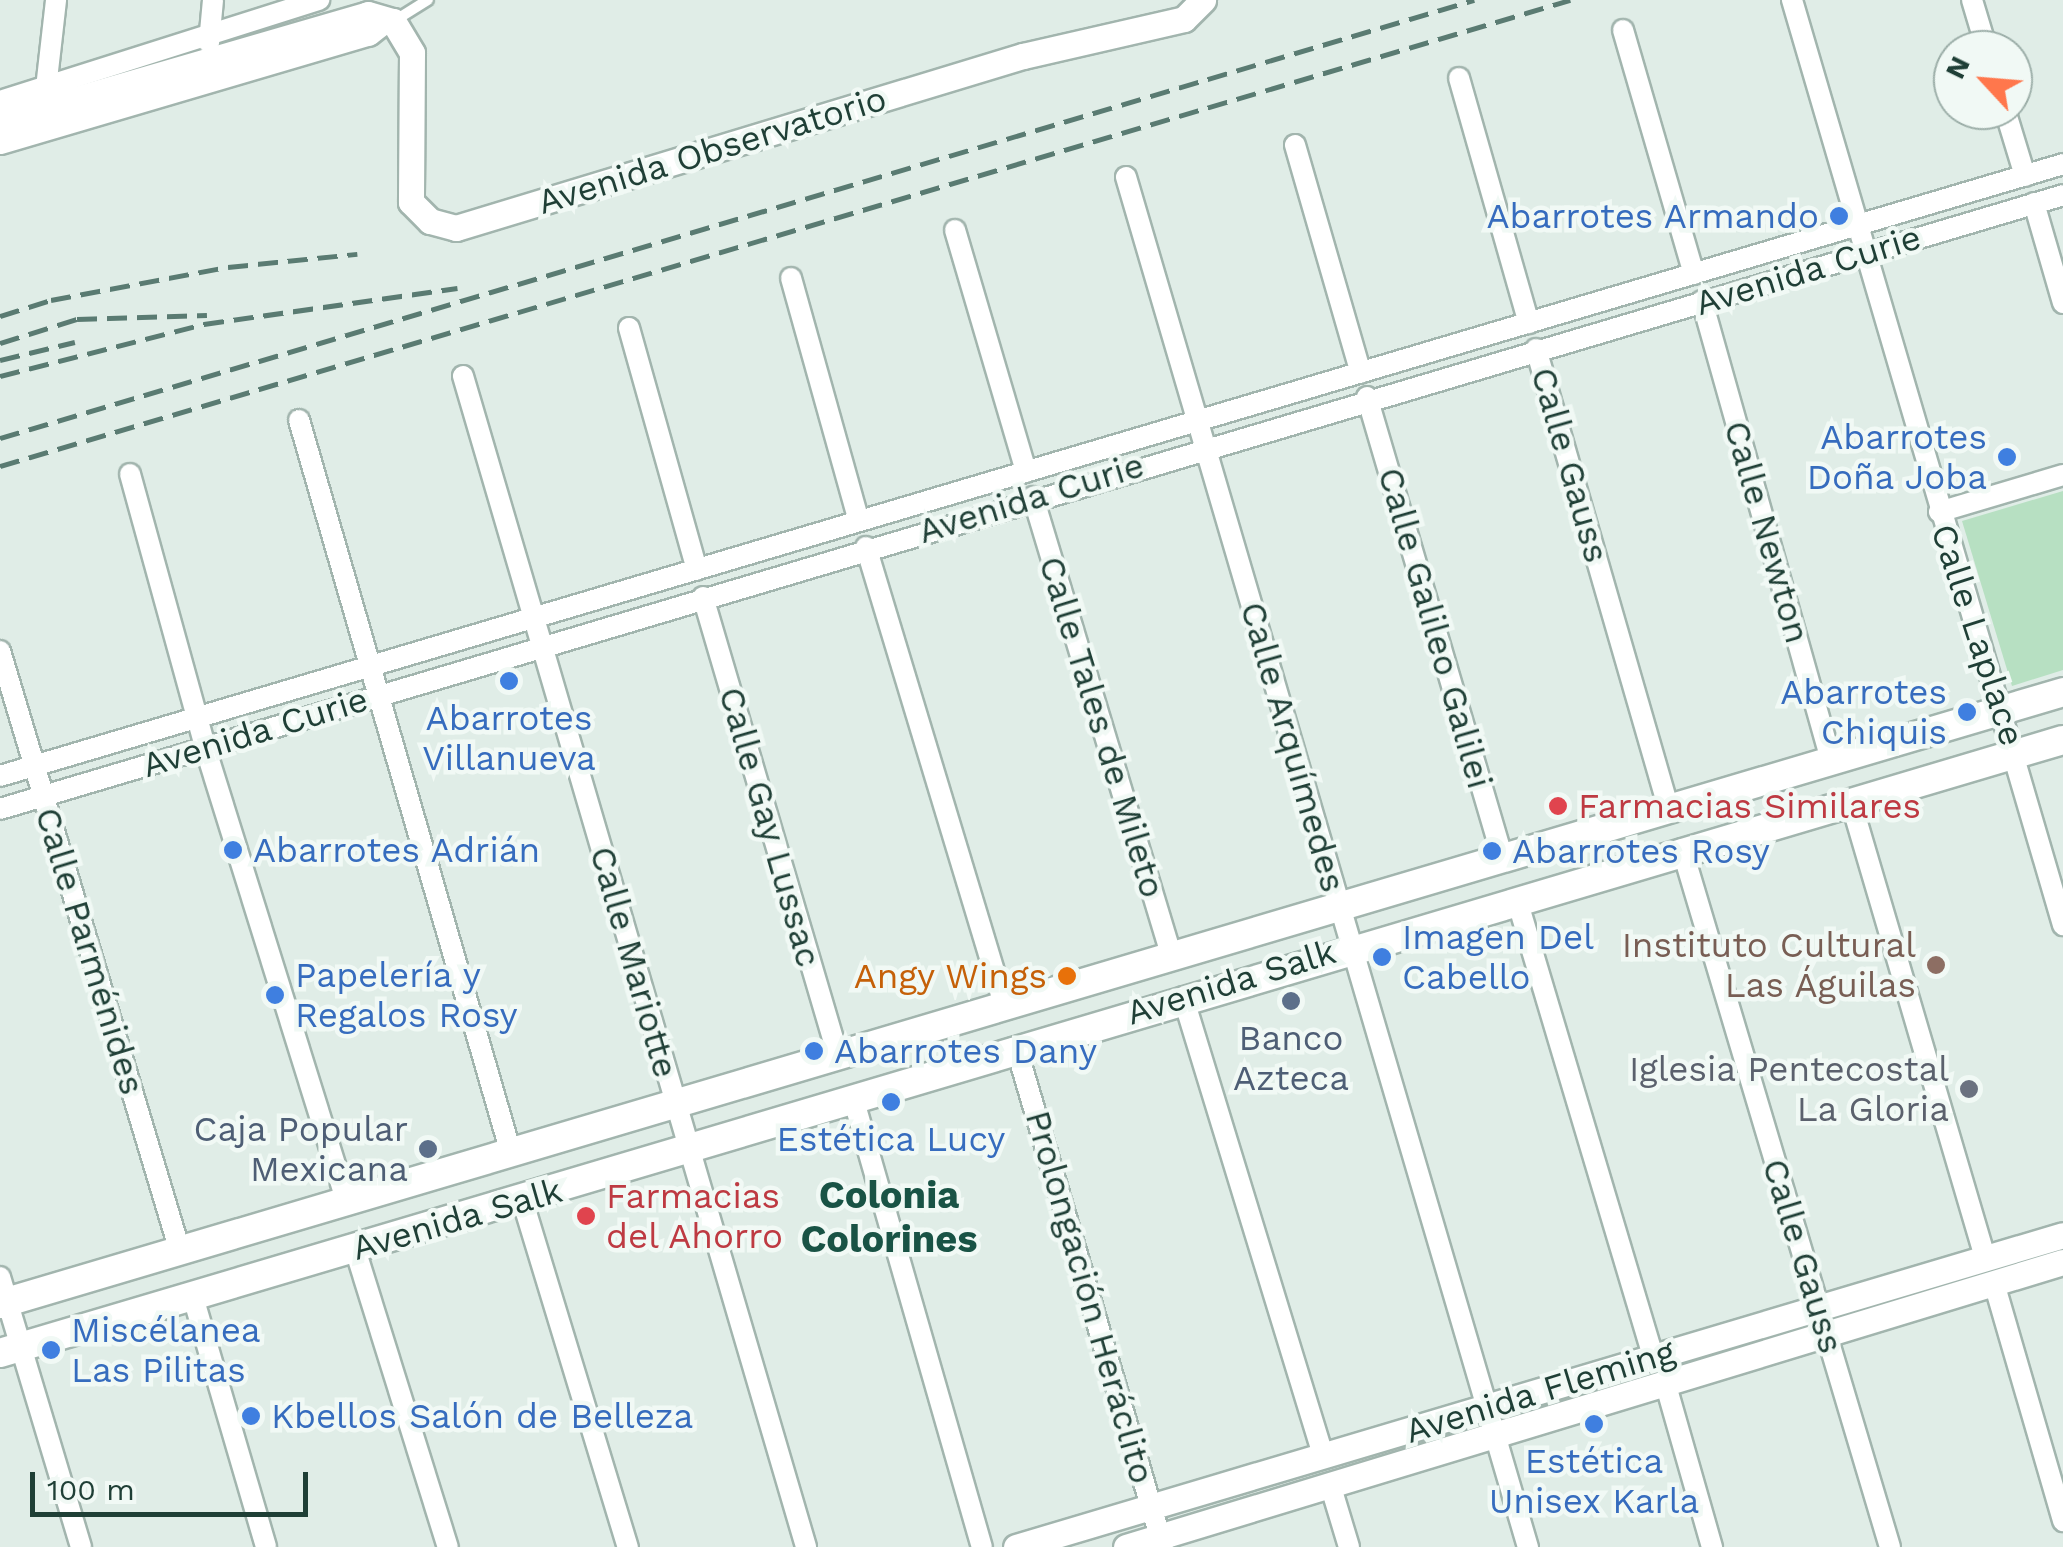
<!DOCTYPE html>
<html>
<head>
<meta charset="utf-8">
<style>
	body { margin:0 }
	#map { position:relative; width:2063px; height:1547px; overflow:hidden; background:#e0ede7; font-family:"Work Sans",sans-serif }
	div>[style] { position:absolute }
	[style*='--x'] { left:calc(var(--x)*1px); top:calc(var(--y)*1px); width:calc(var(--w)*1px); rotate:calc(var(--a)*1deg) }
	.green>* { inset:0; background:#b7e0c2 }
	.roads { filter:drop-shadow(2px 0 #a2b5ae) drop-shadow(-2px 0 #a2b5ae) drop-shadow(0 2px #a2b5ae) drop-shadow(0 -2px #a2b5ae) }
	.service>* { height:10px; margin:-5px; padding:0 5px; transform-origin:5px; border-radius:5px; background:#fff }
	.minor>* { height:20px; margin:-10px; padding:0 10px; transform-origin:10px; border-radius:10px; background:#fff }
	.tertiary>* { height:25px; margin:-12.5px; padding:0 12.5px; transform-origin:12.5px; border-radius:12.5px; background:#fff }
	.secondary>* { height:28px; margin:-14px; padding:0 14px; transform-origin:14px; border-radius:14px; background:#fff }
	.rail>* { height:5px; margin-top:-2.5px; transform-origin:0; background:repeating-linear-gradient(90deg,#5a7b72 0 20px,transparent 0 30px) }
	.dots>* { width:28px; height:28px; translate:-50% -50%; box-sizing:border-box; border:5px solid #f1f9f5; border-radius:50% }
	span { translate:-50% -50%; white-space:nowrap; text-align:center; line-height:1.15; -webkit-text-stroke:9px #f1f9f5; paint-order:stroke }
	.street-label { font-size:35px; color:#1f3f36 }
	.shop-label { font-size:35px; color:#366cbe }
	.right { translate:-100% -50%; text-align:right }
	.left { translate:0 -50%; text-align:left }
	.health-label { font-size:35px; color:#be3a42 }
	.education-label { font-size:35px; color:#785e54 }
	.food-label { font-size:35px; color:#c56008 }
	.service-label { font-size:35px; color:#4e5e75 }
	.worship-label { font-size:35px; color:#5b616d }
	.neighbourhood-label { font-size:38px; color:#195345; font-weight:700 }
	.north { position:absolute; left:1933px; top:30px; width:100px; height:100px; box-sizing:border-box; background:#f1f9f5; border:2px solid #9dafa9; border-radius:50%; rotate:296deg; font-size:28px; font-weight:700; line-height:40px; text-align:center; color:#1f3f36 }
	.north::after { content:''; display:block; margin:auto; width:35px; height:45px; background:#ff774c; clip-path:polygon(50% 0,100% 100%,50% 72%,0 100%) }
	.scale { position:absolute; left:30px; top:1472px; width:278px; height:45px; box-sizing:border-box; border:5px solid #1f3f36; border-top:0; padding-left:12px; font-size:30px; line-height:35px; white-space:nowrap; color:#1f3f36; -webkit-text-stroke:8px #f1f9f5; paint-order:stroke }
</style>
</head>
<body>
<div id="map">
	<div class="green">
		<i style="clip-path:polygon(2063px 491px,2063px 670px,2012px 686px,1962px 521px)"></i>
	</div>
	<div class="roads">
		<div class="service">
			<i style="--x:394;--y:21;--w:40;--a:-32"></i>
		</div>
		<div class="minor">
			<i style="--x:1792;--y:0;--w:964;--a:73.67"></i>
			<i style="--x:1972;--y:0;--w:52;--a:73.3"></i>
			<i style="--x:1623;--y:30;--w:254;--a:73.8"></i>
			<i style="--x:209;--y:43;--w:43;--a:-84.7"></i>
			<i style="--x:1459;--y:78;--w:255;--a:74.1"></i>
			<i style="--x:45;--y:97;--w:98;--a:-83.5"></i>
			<i style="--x:0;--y:101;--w:335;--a:-17.6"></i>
			<i style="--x:2005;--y:110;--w:69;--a:73.1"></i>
			<i style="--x:1295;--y:145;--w:237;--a:73.9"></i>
			<i style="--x:1126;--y:177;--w:1428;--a:73.65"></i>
			<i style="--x:2034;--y:203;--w:104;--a:73.8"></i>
			<i style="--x:955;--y:230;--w:252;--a:73.6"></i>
			<i style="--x:791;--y:278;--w:252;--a:74.4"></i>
			<i style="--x:1702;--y:301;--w:480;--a:74.3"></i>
			<i style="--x:629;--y:328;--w:251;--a:74.3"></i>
			<i style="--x:1536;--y:349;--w:481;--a:73.9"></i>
			<i style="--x:463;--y:376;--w:1220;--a:73.67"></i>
			<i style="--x:1367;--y:397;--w:483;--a:73.6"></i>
			<i style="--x:299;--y:420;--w:763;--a:73.87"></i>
			<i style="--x:130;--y:474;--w:283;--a:74.6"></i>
			<i style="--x:205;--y:747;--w:477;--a:72.7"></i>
			<i style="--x:1033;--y:497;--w:481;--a:73.2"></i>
			<i style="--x:1939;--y:512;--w:129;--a:-16.6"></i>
			<i style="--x:866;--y:547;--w:481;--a:73.2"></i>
			<i style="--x:703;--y:597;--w:478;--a:73.6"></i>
			<i style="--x:0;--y:651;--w:626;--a:73.3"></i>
			<i style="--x:0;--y:776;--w:2152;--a:-16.52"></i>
			<i style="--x:1851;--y:802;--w:475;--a:73.6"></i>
			<i style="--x:0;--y:809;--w:2152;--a:-16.57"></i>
			<i style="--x:1682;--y:849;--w:728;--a:73.41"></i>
			<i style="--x:1517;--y:900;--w:477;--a:73.4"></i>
			<i style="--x:1183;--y:997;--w:480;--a:73"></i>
			<i style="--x:1016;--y:1047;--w:521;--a:73.62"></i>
			<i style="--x:854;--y:1101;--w:464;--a:74"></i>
			<i style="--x:522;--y:1199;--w:364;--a:73.1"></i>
			<i style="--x:355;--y:1249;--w:312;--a:72.7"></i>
			<i style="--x:0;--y:1277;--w:282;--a:73.3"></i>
			<i style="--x:1994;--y:1283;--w:248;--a:73.8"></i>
			<i style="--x:193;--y:1297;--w:260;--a:73.7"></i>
			<i style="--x:1665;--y:1382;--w:172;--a:74.1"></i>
			<i style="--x:1330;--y:1484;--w:66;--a:73.2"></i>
		</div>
		<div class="tertiary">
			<i style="--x:0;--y:121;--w:383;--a:-16.2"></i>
			<i style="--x:368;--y:14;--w:26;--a:16"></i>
			<i style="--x:393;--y:21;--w:37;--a:59"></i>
			<i style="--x:412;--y:53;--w:149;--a:90.4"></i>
			<i style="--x:411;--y:202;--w:27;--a:45"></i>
			<i style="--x:430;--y:221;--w:27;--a:15"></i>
			<i style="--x:456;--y:228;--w:593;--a:-16.88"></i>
			<i style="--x:1023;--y:56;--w:165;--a:-12.9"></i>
			<i style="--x:1184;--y:19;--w:27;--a:-45"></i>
			<i style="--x:0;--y:141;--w:384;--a:-16.4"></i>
			<i style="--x:368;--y:33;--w:18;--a:-38"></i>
			<i style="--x:1016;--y:1547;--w:1092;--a:-16.59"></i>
			<i style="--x:1126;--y:1547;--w:979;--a:-16.92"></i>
		</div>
		<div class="secondary">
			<i style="--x:0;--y:1304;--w:2152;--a:-16.52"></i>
			<i style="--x:0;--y:1353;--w:2152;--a:-16.55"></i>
		</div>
	</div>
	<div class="rail">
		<i style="--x:0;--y:316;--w:53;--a:-17.4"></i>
		<i style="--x:51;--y:300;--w:180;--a:-10.6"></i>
		<i style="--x:228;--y:267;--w:130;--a:-5.8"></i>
		<i style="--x:0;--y:343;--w:81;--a:-17.3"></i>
		<i style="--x:77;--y:319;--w:130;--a:-1.8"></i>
		<i style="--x:0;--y:360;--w:77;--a:-13.5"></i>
		<i style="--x:0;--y:376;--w:211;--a:-14.3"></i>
		<i style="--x:204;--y:324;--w:256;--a:-8.1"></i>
		<i style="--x:0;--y:438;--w:1538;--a:-16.55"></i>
		<i style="--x:0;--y:466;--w:1638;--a:-16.53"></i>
	</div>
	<div class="dots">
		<i style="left:1839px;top:216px;background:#3f7fe0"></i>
		<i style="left:2007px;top:457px;background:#3f7fe0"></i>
		<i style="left:509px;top:681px;background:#3f7fe0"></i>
		<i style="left:1967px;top:712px;background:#3f7fe0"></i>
		<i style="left:1558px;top:806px;background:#e0444e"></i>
		<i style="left:233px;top:850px;background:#3f7fe0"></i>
		<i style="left:1492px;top:851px;background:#3f7fe0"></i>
		<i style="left:1382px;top:957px;background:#3f7fe0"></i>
		<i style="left:1936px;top:965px;background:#8d6e63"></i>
		<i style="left:1067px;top:976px;background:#e8710a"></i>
		<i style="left:275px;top:995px;background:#3f7fe0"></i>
		<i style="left:1291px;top:1001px;background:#5c6f8a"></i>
		<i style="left:814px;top:1051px;background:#3f7fe0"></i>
		<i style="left:1969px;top:1089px;background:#6b7280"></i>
		<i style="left:891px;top:1102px;background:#3f7fe0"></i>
		<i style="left:428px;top:1149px;background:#5c6f8a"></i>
		<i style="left:586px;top:1216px;background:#e0444e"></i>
		<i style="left:51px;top:1350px;background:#3f7fe0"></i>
		<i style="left:251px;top:1416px;background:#3f7fe0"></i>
		<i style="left:1594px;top:1424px;background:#3f7fe0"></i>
	</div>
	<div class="street-label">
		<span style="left:712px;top:150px;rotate:-17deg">Avenida Observatorio</span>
		<span style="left:1808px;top:270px;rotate:-17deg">Avenida Curie</span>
		<span style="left:1570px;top:465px;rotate:74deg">Calle Gauss</span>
		<span style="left:1031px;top:498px;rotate:-17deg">Avenida Curie</span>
		<span style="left:1767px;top:532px;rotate:74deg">Calle Newton</span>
		<span style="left:1435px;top:628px;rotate:74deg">Calle Galileo Galilei</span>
		<span style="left:1978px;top:635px;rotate:72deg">Calle Laplace</span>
		<span style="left:1102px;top:727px;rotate:73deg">Calle Tales de Mileto</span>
		<span style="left:255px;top:732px;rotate:-17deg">Avenida Curie</span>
		<span style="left:1293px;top:747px;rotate:74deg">Calle Arquímedes</span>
		<span style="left:770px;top:827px;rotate:74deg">Calle Gay Lussac</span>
		<span style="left:90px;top:951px;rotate:73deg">Calle Parménides</span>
		<span style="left:634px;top:962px;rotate:74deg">Calle Mariotte</span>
		<span style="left:1231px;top:982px;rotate:-17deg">Avenida Salk</span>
		<span style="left:457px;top:1219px;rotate:-16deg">Avenida Salk</span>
		<span style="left:1803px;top:1256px;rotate:73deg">Calle Gauss</span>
		<span style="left:1090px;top:1297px;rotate:74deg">Prolongación Heráclito</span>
		<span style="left:1540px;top:1391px;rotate:-17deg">Avenida Fleming</span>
	</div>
	<div class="shop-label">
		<span class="right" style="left:1819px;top:216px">Abarrotes Armando</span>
		<span class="right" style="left:1987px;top:457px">Abarrotes<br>Doña Joba</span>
		<span class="right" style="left:1947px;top:712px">Abarrotes<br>Chiquis</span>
		<span style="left:509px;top:738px">Abarrotes<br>Villanueva</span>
		<span class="left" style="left:253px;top:850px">Abarrotes Adrián</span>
		<span class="left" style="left:1512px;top:851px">Abarrotes Rosy</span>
		<span class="left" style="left:1402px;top:957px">Imagen Del<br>Cabello</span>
		<span class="left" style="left:295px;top:995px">Papelería y<br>Regalos Rosy</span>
		<span class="left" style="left:834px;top:1051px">Abarrotes Dany</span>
		<span style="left:891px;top:1139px">Estética Lucy</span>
		<span class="left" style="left:71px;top:1350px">Miscélanea<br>Las Pilitas</span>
		<span class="left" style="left:271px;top:1416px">Kbellos Salón de Belleza</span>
		<span style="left:1594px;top:1481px">Estética<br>Unisex Karla</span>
	</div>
	<div class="health-label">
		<span class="left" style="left:1578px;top:806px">Farmacias Similares</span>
		<span class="left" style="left:606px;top:1216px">Farmacias<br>del Ahorro</span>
	</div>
	<div class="education-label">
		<span class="right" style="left:1916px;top:965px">Instituto Cultural<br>Las Águilas</span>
	</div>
	<div class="food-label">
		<span class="right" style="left:1047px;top:976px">Angy Wings</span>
	</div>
	<div class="service-label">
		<span style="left:1291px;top:1058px">Banco<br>Azteca</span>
		<span class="right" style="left:408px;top:1149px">Caja Popular<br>Mexicana</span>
	</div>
	<div class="worship-label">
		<span class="right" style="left:1949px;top:1089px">Iglesia Pentecostal<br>La Gloria</span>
	</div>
	<div class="neighbourhood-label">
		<span style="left:889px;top:1218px">Colonia<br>Colorines</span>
	</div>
	<div class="north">N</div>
	<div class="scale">100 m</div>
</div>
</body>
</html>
